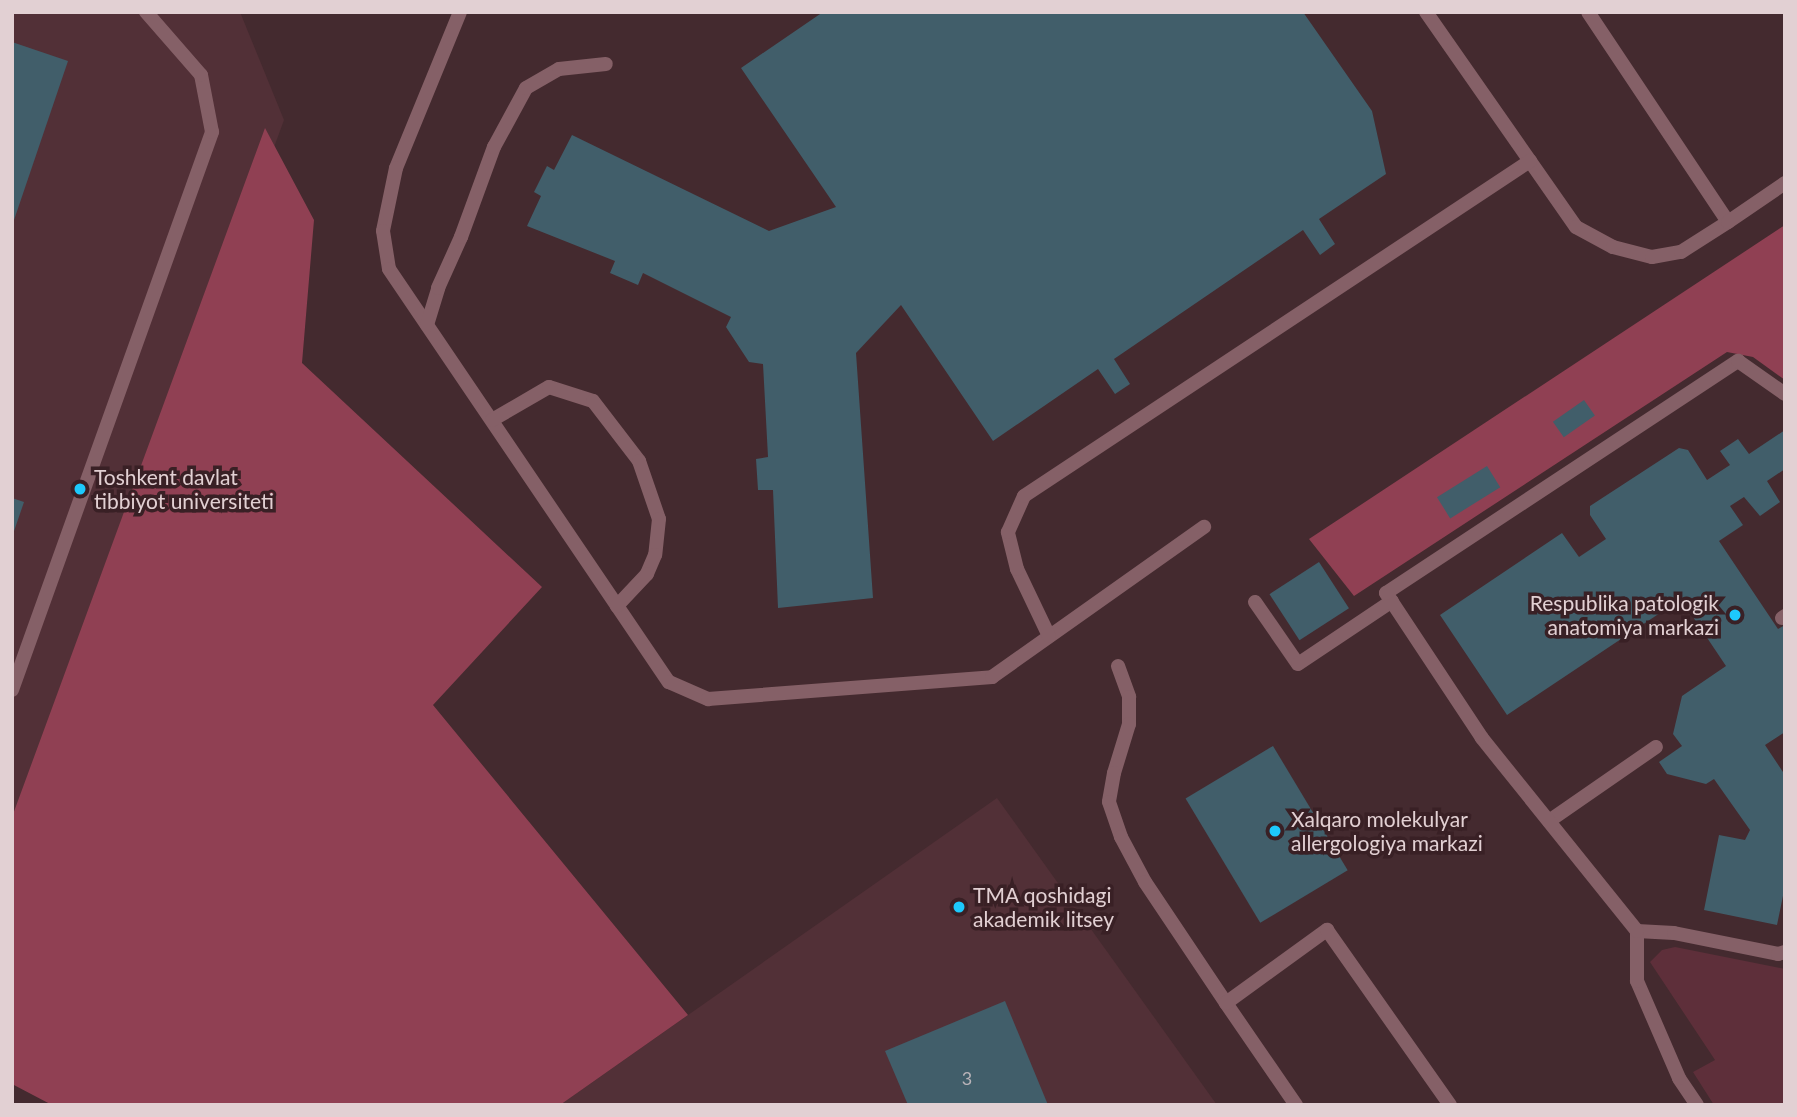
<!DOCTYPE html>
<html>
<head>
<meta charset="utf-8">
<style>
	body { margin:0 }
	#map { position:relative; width:1797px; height:1117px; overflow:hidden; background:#442a2f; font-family:Lato,sans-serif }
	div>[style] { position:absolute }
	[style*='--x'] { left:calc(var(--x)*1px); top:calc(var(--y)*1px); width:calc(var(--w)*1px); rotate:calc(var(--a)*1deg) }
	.built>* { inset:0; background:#523037 }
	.green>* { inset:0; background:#5e2f3a }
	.forest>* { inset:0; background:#904053 }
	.building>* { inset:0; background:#415e6a; transform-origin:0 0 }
	.service>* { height:14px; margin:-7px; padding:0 7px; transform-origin:7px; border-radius:7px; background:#856067 }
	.dots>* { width:19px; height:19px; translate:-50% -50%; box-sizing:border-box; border:4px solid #392025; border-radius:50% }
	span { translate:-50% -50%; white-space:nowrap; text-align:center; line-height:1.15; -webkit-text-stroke:7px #392025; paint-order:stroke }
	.number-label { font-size:18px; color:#bab4b9 }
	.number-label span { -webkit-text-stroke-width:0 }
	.poi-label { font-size:21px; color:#e2d0d3 }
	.left { translate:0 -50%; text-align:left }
	.right { translate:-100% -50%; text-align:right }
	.frame { position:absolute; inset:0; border:14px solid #e2d0d3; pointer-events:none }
</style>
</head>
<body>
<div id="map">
	<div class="built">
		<i style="clip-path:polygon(12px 12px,240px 12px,284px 120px,12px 858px)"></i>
		<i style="clip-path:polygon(997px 798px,1217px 1105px,560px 1105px)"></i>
	</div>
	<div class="green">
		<i style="clip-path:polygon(1675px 947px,1785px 969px,1785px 1105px,1714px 1105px,1693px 1072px,1715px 1060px,1650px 962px,1662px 950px)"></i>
	</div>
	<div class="forest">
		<i style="clip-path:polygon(265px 128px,314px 220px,302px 363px,542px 587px,433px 705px,688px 1015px,560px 1105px,52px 1105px,12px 1084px,12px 817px)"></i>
		<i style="clip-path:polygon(1785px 225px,1785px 380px,1753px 357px,1727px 352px,1354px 596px,1309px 539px)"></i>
	</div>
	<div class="building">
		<i style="clip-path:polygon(823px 12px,1303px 12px,1372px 111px,1386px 174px,1319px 219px,1335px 244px,1320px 255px,1303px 230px,1114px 359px,1130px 384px,1115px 394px,1098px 369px,993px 441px,901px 305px,856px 353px,873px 598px,778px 608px,773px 490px,758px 490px,756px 459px,768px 457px,763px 364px,749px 362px,726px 327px,731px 317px,643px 273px,638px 285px,610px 273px,615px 261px,527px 226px,541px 196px,534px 192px,547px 166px,554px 170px,572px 135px,769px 231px,836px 207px,741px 68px)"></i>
		<i style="clip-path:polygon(12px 42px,68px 61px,13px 223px,12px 223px)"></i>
		<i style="left:1584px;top:400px;width:19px;height:38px;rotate:55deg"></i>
		<i style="clip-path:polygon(1785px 430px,1785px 469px,1767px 481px,1780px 502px,1760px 516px,1744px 497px,1730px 506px,1743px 525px,1719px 541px,1778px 629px,1785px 625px,1785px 732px,1765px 745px,1785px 775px,1785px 886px,1777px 925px,1704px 910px,1719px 835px,1745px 840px,1750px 830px,1714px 779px,1706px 784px,1667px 774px,1659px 762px,1682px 746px,1673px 734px,1682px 696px,1726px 666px,1681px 599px,1507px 715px,1440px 615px,1562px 533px,1579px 557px,1606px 539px,1590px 515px,1590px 506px,1679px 448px,1688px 450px,1707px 480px,1730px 465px,1720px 451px,1738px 439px,1749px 454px)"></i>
		<i style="left:1487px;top:466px;width:25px;height:59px;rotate:58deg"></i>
		<i style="clip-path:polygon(12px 498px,24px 502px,13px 534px,12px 534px)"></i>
		<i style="left:1319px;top:562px;width:55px;height:59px;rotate:57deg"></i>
		<i style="left:1273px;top:746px;width:145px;height:102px;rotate:59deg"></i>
		<i style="clip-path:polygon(1005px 1001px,1048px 1105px,908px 1105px,885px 1051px)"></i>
	</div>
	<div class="service">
		<i style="--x:460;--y:12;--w:169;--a:112.3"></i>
		<i style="--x:396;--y:168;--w:64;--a:101.7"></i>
		<i style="--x:383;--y:231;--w:38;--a:81"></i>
		<i style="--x:389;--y:269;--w:499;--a:55.9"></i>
		<i style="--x:669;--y:682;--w:43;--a:23.6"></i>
		<i style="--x:708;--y:699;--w:285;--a:-4.4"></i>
		<i style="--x:992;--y:677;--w:260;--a:-35.3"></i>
		<i style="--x:1426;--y:12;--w:262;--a:55.1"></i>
		<i style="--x:1576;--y:227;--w:42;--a:28.4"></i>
		<i style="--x:1613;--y:247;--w:40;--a:14.4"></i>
		<i style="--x:1652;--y:257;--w:29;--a:-10"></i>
		<i style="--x:1681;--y:252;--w:56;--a:-32.6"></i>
		<i style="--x:1588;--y:12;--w:252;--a:56.3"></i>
		<i style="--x:1728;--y:222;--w:69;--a:-34.4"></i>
		<i style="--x:427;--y:325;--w:39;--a:-73"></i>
		<i style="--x:438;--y:288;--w:56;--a:-65.7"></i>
		<i style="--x:461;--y:237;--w:96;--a:-69.9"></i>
		<i style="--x:494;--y:147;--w:67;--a:-61.5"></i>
		<i style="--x:526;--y:88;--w:38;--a:-30"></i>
		<i style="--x:559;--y:69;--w:47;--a:-6.1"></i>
		<i style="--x:492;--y:420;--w:66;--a:-30.1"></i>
		<i style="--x:549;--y:387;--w:46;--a:17.7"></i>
		<i style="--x:593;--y:401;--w:76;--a:52.5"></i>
		<i style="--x:639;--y:461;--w:61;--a:71"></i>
		<i style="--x:659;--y:519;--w:36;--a:96"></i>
		<i style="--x:655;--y:555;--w:21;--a:113"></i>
		<i style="--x:647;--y:574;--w:44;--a:133.2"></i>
		<i style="--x:1255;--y:602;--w:75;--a:55.3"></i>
		<i style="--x:1298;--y:664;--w:113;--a:-33.8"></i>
		<i style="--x:1782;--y:618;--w:4;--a:-34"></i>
		<i style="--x:1049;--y:636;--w:74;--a:-115.5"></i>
		<i style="--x:1017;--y:569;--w:38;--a:-104"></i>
		<i style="--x:1008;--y:532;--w:39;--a:-66"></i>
		<i style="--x:1024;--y:496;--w:607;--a:-33.51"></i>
		<i style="--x:1118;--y:666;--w:33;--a:70"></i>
		<i style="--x:1129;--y:697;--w:27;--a:90"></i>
		<i style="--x:1129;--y:724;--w:51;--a:107"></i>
		<i style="--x:1114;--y:773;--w:29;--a:100"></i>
		<i style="--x:1109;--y:802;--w:37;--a:71"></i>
		<i style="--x:1121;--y:837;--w:51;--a:61.9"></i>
		<i style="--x:1145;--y:882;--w:146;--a:56.2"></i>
		<i style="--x:12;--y:690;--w:593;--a:-70.28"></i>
		<i style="--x:212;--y:132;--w:58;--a:-100.9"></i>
		<i style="--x:201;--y:75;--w:84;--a:-131.1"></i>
		<i style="--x:1549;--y:821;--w:130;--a:-34.7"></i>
		<i style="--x:1637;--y:931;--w:37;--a:3"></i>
		<i style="--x:1674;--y:933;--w:106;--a:11.4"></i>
		<i style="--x:1778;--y:954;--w:7;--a:-16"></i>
		<i style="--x:1296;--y:1105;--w:124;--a:-124.5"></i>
		<i style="--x:1226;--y:1003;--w:125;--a:-35.9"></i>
		<i style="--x:1327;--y:930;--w:214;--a:54.9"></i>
		<i style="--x:1697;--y:1105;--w:32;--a:-124"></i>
		<i style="--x:1679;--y:1078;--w:106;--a:-113.4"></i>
		<i style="--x:1637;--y:981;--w:50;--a:-90"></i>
		<i style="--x:1637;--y:931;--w:248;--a:-128.8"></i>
		<i style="--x:1482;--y:738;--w:174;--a:-123.5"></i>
		<i style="--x:1386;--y:593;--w:422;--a:-33.4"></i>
		<i style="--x:1738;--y:361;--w:57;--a:35.1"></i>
	</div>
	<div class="dots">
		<i style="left:80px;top:489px;background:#1dc9fc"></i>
		<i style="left:1735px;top:615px;background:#1dc9fc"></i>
		<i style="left:1275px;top:831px;background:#1dc9fc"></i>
		<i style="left:959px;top:907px;background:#1dc9fc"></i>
	</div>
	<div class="number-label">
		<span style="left:967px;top:1078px">3</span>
	</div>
	<div class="poi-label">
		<span class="left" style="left:94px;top:489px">Toshkent davlat<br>tibbiyot universiteti</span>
		<span class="right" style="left:1719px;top:615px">Respublika patologik<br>anatomiya markazi</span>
		<span class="left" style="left:1291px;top:831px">Xalqaro molekulyar<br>allergologiya markazi</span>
		<span class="left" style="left:973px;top:907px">TMA qoshidagi<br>akademik litsey</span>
	</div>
	<div class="frame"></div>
</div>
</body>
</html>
